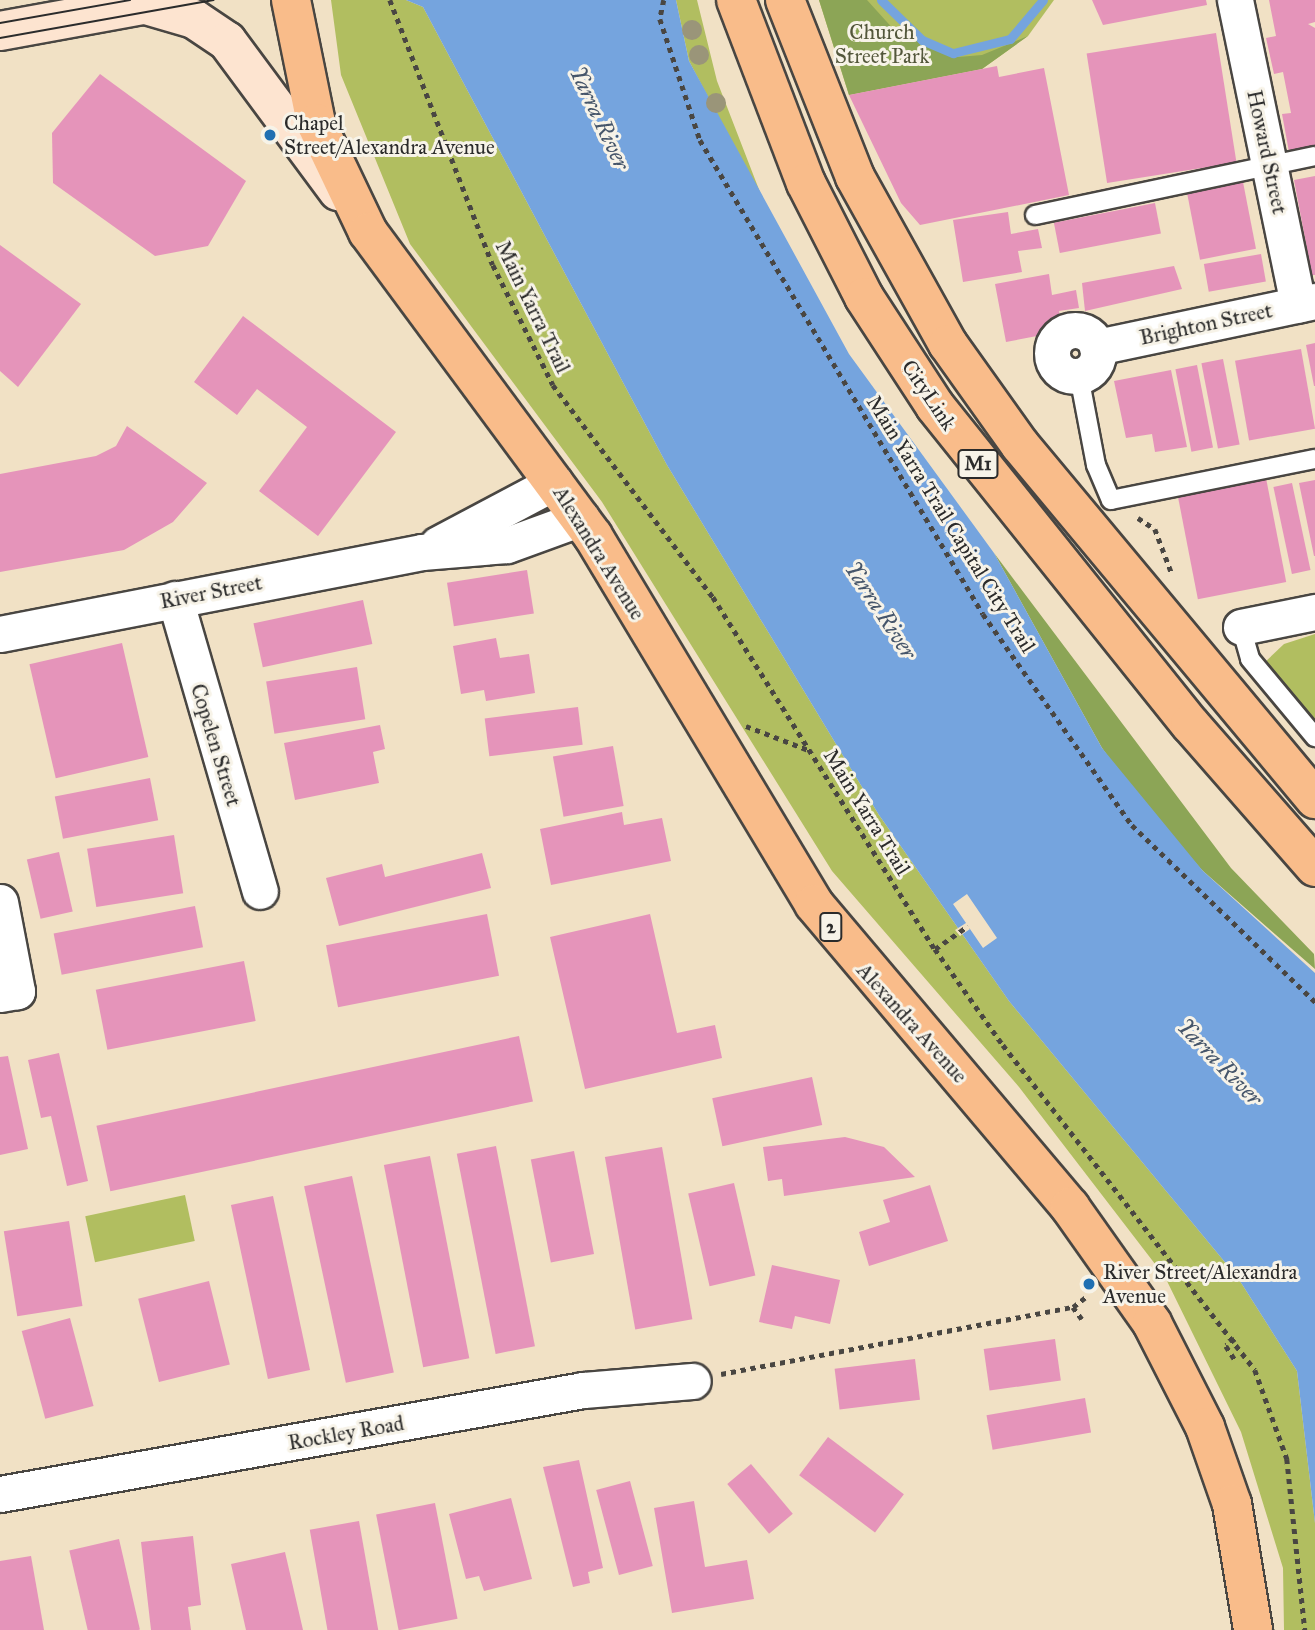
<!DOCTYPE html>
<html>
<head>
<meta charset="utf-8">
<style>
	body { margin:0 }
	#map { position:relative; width:1315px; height:1630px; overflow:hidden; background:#f1e1c5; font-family:"IM FELL Great Primer",serif }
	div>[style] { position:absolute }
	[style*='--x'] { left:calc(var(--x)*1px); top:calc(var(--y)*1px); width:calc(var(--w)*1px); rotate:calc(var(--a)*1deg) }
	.green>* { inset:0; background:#b1be60; transform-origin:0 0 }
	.forest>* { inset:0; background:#8ca556 }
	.water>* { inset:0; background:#75a4de }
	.pier>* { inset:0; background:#f1e1c5 }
	.stream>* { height:9px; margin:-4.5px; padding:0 4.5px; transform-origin:4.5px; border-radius:4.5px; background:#75a4de }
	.building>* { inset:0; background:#e594ba; transform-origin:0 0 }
	.path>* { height:4.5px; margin-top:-2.25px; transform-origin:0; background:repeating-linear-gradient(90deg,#494642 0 5px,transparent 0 10px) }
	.roads { filter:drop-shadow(2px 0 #494642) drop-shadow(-2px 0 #494642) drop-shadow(0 2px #494642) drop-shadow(0 -2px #494642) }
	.lane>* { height:18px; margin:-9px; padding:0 9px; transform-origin:9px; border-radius:9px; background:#fff }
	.street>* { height:35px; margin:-17.5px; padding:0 17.5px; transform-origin:17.5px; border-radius:17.5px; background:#fff }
	.street>.ring { margin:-17.5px; padding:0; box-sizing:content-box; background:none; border:35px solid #fff; border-radius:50% }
	.secondary>* { height:38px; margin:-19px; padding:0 19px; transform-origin:19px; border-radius:19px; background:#fde4d0 }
	.primary>* { height:38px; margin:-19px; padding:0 19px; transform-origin:19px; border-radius:19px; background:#f9bc8a }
	.highway>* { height:38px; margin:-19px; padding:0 19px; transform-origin:19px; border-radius:19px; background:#f9bc8a }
	.tram>* { height:2px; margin:-1px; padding:0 1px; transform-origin:1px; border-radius:1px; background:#2b2b2b }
	.trees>* { width:20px; height:20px; margin:-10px; border-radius:50%; background:#9a9579 }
	.dots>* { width:19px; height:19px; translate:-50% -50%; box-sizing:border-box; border:4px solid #f7f3e8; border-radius:50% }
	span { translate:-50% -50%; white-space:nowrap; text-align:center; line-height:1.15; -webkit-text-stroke:6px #f7f3e8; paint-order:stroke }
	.shield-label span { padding:2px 5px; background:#f7f3e8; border:2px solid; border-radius:5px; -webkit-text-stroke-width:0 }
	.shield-label { font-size:19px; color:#2b2b2b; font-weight:700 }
	.park-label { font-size:21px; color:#53573b }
	.poi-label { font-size:21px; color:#2b2b2b }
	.left { translate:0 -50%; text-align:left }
	.street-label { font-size:21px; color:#2b2b2b }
	.water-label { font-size:23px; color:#45556a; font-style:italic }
</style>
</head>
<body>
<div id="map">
	<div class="green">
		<i style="clip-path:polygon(331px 0,406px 0,423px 7px,667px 465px,879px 815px,1009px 1001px,1238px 1278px,1297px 1371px,1315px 1523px,1315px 1630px,1284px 1630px,1283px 1568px,1241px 1432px,1165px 1277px,1019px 1087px,832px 871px,602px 502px,410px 244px,341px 75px)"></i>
		<i style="clip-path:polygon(676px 0,697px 0,717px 81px,765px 205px,689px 61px)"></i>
		<i style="clip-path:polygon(819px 0,1054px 0,1028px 36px,982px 69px,849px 95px)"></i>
		<i style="clip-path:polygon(1315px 634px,1315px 732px,1263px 664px,1284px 644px)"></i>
		<i style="left:185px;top:1195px;width:47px;height:102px;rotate:78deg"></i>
	</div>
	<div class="forest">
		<i style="clip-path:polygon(819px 0,867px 0,896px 32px,958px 57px,982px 55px,1028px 36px,982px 69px,849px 95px)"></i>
		<i style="clip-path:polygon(994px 553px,1231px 868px,1314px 954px,1315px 969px,1203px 871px,1147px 810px,1102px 748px)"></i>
	</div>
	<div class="water">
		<i style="clip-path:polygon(406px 0,676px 0,689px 61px,849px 354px,994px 553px,1102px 748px,1203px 871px,1315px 973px,1315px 1523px,1297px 1371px,1238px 1278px,1009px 1001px,879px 815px,667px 465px,423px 7px)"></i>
	</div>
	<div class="pier">
		<i style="clip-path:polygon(967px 894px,997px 938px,983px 948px,970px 929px,960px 936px,955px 930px,966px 923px,953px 904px)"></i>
	</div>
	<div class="stream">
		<i style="--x:881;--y:0;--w:57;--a:44.3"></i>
		<i style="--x:922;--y:40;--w:34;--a:23"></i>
		<i style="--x:953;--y:53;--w:59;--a:-13.8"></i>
		<i style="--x:1010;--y:39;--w:51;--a:-49.8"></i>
	</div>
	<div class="building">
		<i style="clip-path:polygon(1092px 0,1206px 0,1207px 5px,1103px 25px)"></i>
		<i style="clip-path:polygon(1269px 0,1315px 0,1315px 22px,1308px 24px,1315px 28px,1315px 147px,1289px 152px,1282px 114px,1291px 113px,1283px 72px,1274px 74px,1266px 38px,1276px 36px)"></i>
		<i style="left:1216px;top:33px;width:131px;height:131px;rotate:81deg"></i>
		<i style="clip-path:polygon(997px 66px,999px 77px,1044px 68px,1069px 195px,920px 225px,901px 203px,849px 95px)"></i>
		<i style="clip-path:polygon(100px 74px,246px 181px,208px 246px,155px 256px,53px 183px,52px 133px)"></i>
		<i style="clip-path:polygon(1315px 176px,1315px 275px,1312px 275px,1294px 180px)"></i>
		<i style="left:1243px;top:182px;width:68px;height:57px;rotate:79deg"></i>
		<i style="left:1155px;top:203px;width:31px;height:103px;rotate:79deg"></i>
		<i style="clip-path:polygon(1008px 212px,1011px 234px,1038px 229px,1042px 248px,1018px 251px,1022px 272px,963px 282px,953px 220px)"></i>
		<i style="clip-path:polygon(0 245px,81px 304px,18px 387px,0 371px)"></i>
		<i style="left:1261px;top:254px;width:28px;height:58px;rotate:80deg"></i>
		<i style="clip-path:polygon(1174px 266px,1182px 289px,1085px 311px,1082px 283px)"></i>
		<i style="clip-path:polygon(1049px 274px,1052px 295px,1076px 290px,1079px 308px,1059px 311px,1063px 331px,1006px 342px,995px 284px)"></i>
		<i style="clip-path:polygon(243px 316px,396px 432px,318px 536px,259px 491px,307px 427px,257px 389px,237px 415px,194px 382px)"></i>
		<i style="clip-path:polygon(1315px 343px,1315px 386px,1314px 386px,1306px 345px)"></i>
		<i style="left:1301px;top:349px;width:81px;height:67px;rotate:80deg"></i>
		<i style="left:1223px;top:359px;width:87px;height:22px;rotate:79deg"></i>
		<i style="left:1197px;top:365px;width:84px;height:22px;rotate:79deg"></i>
		<i style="clip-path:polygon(1171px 370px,1187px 447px,1155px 452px,1152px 434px,1126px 438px,1114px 381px)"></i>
		<i style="clip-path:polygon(127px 426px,207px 483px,173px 522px,124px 550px,0 572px,0 474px,96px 456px,116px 446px)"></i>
		<i style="left:1266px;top:478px;width:106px;height:90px;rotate:79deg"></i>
		<i style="clip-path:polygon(1315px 480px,1315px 556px,1314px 556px,1299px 483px)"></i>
		<i style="left:1292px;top:483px;width:89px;height:19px;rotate:78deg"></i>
		<i style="left:527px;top:570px;width:44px;height:81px;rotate:81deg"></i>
		<i style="left:363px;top:600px;width:45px;height:112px;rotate:78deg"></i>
		<i style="clip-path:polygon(496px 638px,500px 658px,529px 654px,535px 693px,486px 701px,484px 690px,461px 694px,453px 646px)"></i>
		<i style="left:122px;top:643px;width:117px;height:95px;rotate:77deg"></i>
		<i style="left:357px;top:667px;width:53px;height:92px;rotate:81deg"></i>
		<i style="left:578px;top:707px;width:38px;height:94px;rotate:83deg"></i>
		<i style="clip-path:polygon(380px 725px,385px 749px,373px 752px,379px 783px,295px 800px,284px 743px)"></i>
		<i style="left:613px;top:746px;width:61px;height:61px;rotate:80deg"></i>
		<i style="left:150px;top:778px;width:43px;height:97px;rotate:79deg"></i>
		<i style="clip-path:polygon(622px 812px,624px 825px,662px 818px,671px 861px,551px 885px,540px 829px)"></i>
		<i style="left:174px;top:835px;width:59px;height:88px;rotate:81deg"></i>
		<i style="left:59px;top:852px;width:61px;height:33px;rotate:77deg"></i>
		<i style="clip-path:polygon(482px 853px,491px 888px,339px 926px,326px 878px,382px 864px,385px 877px)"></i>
		<i style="left:195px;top:906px;width:42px;height:144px;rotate:79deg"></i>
		<i style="left:487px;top:914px;width:63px;height:164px;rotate:79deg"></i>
		<i style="clip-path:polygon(650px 914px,677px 1033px,715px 1025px,722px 1058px,585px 1089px,550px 937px)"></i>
		<i style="left:244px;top:961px;width:61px;height:151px;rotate:79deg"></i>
		<i style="left:519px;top:1036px;width:67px;height:432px;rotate:78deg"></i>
		<i style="clip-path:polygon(59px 1053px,88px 1181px,67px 1186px,51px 1116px,41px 1118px,28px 1060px)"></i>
		<i style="clip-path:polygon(8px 1056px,28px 1149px,0 1155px,0 1057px)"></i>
		<i style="left:812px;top:1077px;width:49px;height:102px;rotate:78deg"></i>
		<i style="clip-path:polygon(845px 1137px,884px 1147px,915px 1177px,784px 1196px,782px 1179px,768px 1181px,763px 1147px)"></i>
		<i style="left:496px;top:1146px;width:204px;height:40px;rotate:79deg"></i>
		<i style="left:662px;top:1147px;width:175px;height:58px;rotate:80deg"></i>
		<i style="left:574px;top:1151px;width:105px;height:44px;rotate:79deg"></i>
		<i style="left:430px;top:1156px;width:206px;height:47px;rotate:79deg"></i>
		<i style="left:352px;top:1176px;width:201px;height:49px;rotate:78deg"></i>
		<i style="left:734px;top:1183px;width:95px;height:47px;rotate:77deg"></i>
		<i style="clip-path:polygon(930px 1185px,948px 1241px,869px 1266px,859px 1232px,890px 1222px,883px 1200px)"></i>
		<i style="left:273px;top:1196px;width:178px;height:43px;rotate:78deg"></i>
		<i style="left:69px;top:1221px;width:86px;height:66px;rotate:81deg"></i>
		<i style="clip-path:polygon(772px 1265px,840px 1280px,830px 1324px,795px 1316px,792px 1329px,759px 1322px)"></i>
		<i style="left:209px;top:1281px;width:86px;height:73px;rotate:76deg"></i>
		<i style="left:70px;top:1318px;width:91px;height:50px;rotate:75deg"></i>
		<i style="left:1055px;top:1339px;width:42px;height:72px;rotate:82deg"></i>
		<i style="left:915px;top:1359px;width:41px;height:81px;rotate:83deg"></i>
		<i style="left:1085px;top:1398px;width:35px;height:100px;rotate:80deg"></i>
		<i style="left:828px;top:1437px;width:95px;height:48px;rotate:37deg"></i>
		<i style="clip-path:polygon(579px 1460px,603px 1568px,588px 1572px,590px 1583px,573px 1587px,543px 1467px)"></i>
		<i style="left:751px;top:1464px;width:65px;height:31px;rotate:50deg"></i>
		<i style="left:630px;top:1481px;width:88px;height:35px;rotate:75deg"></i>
		<i style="clip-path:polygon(511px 1498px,532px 1579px,484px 1591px,479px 1576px,466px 1579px,449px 1514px)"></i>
		<i style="clip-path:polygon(694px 1501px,705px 1567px,747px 1560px,754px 1599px,672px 1613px,654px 1508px)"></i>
		<i style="left:435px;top:1503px;width:118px;height:60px;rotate:79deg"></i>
		<i style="left:359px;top:1521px;width:111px;height:50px;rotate:80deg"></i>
		<i style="clip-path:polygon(193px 1536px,201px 1605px,188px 1607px,191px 1630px,151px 1630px,141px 1542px)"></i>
		<i style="left:119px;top:1539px;width:93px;height:51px;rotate:77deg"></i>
		<i style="clip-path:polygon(285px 1552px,303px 1630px,246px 1630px,231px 1564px)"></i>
		<i style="clip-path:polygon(31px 1556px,44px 1630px,0 1630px,0 1561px)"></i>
	</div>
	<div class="path">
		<i style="--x:390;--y:0;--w:284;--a:68.8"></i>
		<i style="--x:493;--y:265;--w:134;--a:63.4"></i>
		<i style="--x:553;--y:385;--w:266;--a:53"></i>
		<i style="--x:713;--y:597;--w:416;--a:57.8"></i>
		<i style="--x:935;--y:949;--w:118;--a:54.7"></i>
		<i style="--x:1003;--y:1045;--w:411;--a:52.2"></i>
		<i style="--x:1255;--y:1370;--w:95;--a:70.2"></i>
		<i style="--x:1287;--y:1459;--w:172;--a:84"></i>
		<i style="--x:664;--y:0;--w:19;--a:102"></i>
		<i style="--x:660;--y:19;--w:127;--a:71.7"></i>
		<i style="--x:700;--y:140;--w:552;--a:59.16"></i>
		<i style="--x:983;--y:614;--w:258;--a:54.8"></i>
		<i style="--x:1132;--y:825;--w:255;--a:44"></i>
		<i style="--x:1138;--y:518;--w:20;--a:33"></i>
		<i style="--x:1155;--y:529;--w:48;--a:69.3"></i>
		<i style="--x:746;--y:726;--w:70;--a:21"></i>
		<i style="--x:935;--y:949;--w:40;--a:-34.9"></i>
		<i style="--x:1073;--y:1307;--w:15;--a:53"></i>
		<i style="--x:1235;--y:1339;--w:11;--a:142"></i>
		<i style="--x:1226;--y:1346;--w:17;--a:57"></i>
		<i style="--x:721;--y:1374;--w:358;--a:-10.8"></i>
		<i style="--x:1073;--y:1307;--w:18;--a:-38"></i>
	</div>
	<div class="roads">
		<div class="lane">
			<i style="--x:1035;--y:215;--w:286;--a:-11.9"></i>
			<i style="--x:1079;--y:376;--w:91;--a:79.2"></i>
			<i style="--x:1096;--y:465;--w:38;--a:67"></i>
			<i style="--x:1111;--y:500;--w:208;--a:-11.4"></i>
			<i style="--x:1241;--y:627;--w:33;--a:74"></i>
			<i style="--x:1250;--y:659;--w:102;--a:50.2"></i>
		</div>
		<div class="street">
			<i style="--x:1235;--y:0;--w:311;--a:78.3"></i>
			<i class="ring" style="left:1052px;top:330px;width:11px;height:11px"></i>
			<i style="--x:1097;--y:347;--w:223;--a:-11.9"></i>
			<i style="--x:438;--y:544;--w:132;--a:-27.9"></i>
			<i style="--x:175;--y:599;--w:304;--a:73.8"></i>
			<i style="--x:1241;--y:627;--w:76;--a:-11.5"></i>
			<i style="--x:0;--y:634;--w:430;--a:-11"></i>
			<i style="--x:422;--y:552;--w:85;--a:-4.7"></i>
			<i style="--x:507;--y:545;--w:79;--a:-20"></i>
			<i style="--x:0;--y:902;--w:91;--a:79.2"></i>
			<i style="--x:17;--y:991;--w:17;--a:170"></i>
			<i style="--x:0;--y:1494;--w:592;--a:-10.11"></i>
			<i style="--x:583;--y:1390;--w:110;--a:-4.7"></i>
		</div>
		<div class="secondary">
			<i style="--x:146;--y:5;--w:50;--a:16.3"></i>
			<i style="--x:194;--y:19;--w:40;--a:34"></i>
			<i style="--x:227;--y:41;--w:187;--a:53.5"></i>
			<i style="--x:0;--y:31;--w:174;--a:-10.3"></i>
		</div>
		<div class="primary">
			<i style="--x:291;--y:0;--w:126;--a:78.5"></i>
			<i style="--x:316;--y:123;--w:121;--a:64.5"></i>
			<i style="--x:368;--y:232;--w:378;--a:53.5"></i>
			<i style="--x:593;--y:536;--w:429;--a:59"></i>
			<i style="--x:814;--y:904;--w:397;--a:49.8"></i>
			<i style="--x:1070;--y:1207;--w:142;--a:54.7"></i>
			<i style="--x:1152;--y:1323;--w:117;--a:63"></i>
			<i style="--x:1205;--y:1427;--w:82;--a:70.7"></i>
			<i style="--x:1232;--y:1504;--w:128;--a:80.5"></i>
		</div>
		<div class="highway">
			<i style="--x:736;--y:0;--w:196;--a:69.1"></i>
			<i style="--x:806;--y:183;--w:128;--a:63"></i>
			<i style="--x:864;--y:297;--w:130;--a:56.9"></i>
			<i style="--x:935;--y:406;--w:408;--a:51.3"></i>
			<i style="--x:1190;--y:724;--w:190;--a:48.8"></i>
			<i style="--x:785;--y:0;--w:190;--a:68.4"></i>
			<i style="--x:855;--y:177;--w:191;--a:60.9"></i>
			<i style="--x:948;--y:344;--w:124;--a:54.5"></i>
			<i style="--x:1020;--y:445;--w:461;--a:50.2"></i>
		</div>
	</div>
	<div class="tram">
		<i style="--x:0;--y:23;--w:132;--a:-10"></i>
		<i style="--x:0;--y:38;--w:217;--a:-10.1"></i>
	</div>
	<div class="trees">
		<i style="left:692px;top:30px"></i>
		<i style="left:699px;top:55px"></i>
		<i style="left:716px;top:103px"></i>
	</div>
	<div class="dots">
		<i style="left:270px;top:135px;background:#1f6fb2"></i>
		<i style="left:1089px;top:1284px;background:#1f6fb2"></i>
	</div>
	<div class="shield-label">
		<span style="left:978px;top:464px">M1</span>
		<span style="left:831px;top:927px">2</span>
	</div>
	<div class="park-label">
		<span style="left:882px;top:44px">Church<br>Street Park</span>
	</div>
	<div class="poi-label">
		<span class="left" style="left:284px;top:135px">Chapel<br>Street/Alexandra Avenue</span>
		<span class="left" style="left:1103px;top:1284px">River Street/Alexandra<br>Avenue</span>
	</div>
	<div class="street-label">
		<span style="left:1267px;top:152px;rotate:78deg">Howard Street</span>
		<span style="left:533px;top:307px;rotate:64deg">Main Yarra Trail</span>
		<span style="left:1206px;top:324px;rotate:-12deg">Brighton Street</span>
		<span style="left:929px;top:395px;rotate:56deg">CityLink</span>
		<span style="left:951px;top:524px;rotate:58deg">Main Yarra Trail Capital City Trail</span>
		<span style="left:599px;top:553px;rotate:58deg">Alexandra Avenue</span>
		<span style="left:211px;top:592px;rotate:-11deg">River Street</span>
		<span style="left:216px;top:745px;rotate:73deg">Copelen Street</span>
		<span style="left:867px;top:812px;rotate:58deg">Main Yarra Trail</span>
		<span style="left:912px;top:1023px;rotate:48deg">Alexandra Avenue</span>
		<span style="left:346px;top:1433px;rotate:-10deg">Rockley Road</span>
	</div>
	<div class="water-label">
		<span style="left:600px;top:118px;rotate:65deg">Yarra River</span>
		<span style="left:881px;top:610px;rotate:57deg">Yarra River</span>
		<span style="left:1220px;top:1062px;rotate:46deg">Yarra River</span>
	</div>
</div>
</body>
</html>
